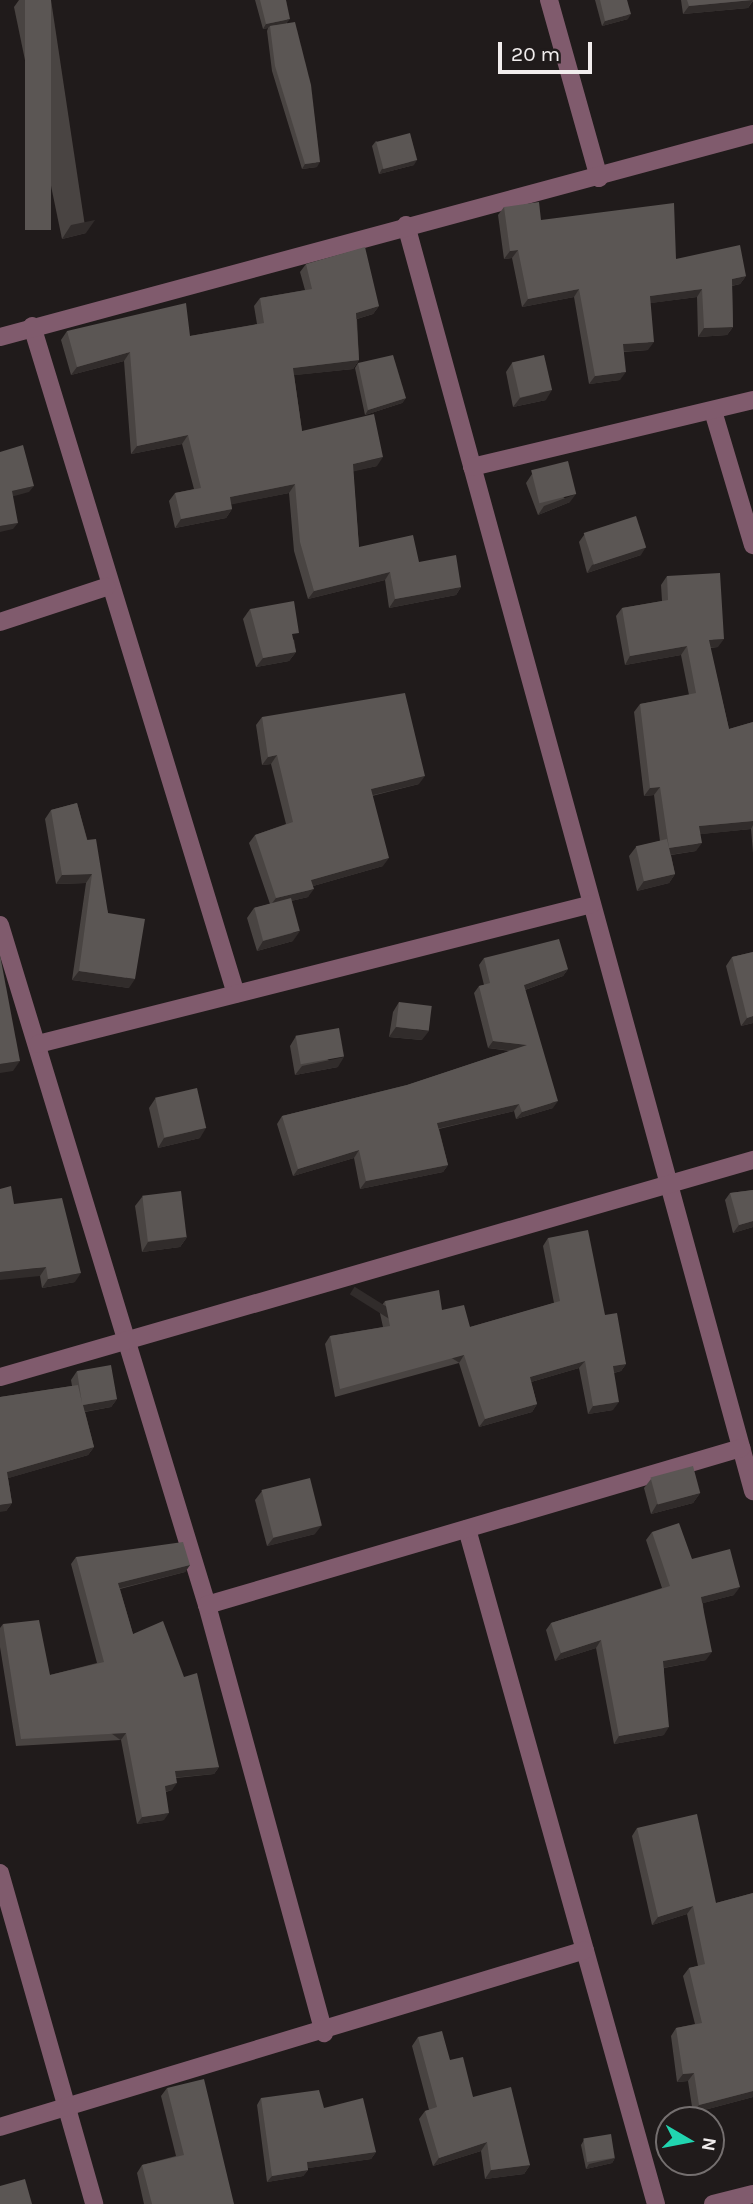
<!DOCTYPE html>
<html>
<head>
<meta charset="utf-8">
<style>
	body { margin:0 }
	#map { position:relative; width:753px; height:2204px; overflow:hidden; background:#201b1b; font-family:Karla,sans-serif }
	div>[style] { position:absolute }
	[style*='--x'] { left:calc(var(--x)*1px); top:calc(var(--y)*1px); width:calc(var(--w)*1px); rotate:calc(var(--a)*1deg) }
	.minor>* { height:18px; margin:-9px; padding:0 9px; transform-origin:9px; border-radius:9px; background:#805b6d }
	.wall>* { inset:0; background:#494442 }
	.shaded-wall>* { inset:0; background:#312c2b; transform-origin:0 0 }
	.building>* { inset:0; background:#5b5654; transform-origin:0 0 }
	span { translate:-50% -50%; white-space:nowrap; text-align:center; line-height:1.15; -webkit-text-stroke:7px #201b1b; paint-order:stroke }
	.north { position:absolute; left:655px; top:2106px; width:70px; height:70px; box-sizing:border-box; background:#201b1b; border:2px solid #746f6f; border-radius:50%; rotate:100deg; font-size:19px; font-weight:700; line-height:28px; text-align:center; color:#f1eded }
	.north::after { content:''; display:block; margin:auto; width:24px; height:32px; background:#21d5b0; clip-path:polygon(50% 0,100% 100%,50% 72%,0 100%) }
	.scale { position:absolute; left:498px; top:42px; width:94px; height:32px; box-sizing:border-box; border:4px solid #f1eded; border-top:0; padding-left:9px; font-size:21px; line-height:24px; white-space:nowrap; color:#f1eded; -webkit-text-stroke:5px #201b1b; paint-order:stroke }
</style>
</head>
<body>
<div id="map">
	<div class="minor">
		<i style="--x:549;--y:0;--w:185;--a:74.3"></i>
		<i style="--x:406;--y:225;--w:1313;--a:74.67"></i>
		<i style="--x:32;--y:326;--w:698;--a:73.02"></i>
		<i style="--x:0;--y:337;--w:780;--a:-15.09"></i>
		<i style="--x:713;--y:411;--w:140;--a:73.4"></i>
		<i style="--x:472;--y:467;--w:289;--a:-13.4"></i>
		<i style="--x:0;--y:622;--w:112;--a:-18.3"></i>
		<i style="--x:0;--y:925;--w:711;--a:73.07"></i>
		<i style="--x:207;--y:1605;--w:444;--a:74.7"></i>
		<i style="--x:38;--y:1044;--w:571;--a:-14.18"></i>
		<i style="--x:0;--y:1377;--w:784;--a:-16.08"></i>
		<i style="--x:467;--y:1529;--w:701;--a:74.36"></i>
		<i style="--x:207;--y:1605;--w:557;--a:-16.38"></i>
		<i style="--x:0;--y:1873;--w:344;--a:74.1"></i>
		<i style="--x:0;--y:2127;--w:611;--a:-16.83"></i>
		<i style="--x:713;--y:2204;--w:41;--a:-14"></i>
	</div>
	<div class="wall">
		<i style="clip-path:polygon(19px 0,51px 0,86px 233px,62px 239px,14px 7px)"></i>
		<i style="clip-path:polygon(255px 0,286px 0,287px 23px,317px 167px,302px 169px,272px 71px,267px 31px,268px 28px,263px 29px)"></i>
		<i style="clip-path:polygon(595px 0,627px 0,628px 19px,602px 26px)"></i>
		<i style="clip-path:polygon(681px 0,753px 0,753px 1px,748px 8px,683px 14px)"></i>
		<i style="clip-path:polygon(376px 141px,414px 165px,379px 174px,372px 146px)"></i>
		<i style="clip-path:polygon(504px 207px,541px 220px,676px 259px,746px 276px,740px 284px,732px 286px,733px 327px,727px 335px,698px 337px,697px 297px,650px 303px,648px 350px,624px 352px,620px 380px,589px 384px,574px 297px,522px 307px,512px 258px,504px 259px,498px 215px)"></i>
		<i style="clip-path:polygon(306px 264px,379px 306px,373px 314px,357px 319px,359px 360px,353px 369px,294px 375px,302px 431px,377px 466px,353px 471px,359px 547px,419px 562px,461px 587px,456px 595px,389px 608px,385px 580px,308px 599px,294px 551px,289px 493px,231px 504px,232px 509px,226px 518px,175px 528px,169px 501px,175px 493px,194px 489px,182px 444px,131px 454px,124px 361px,71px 375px,61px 340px,67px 331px,190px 336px,257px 324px,254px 306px,260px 298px,305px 290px,300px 272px)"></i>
		<i style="clip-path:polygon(358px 363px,406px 398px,402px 403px,365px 415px,355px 368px)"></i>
		<i style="clip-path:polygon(512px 363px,546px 400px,513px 407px,506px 372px)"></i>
		<i style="clip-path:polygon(532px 474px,570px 502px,538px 515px,526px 483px)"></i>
		<i style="clip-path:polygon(584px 535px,641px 555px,587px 573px,579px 542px)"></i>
		<i style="clip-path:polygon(667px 576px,718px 647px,710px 648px,729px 729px,753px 722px,753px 853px,751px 829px,700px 834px,696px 851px,671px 855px,675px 874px,669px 883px,637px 891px,629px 856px,636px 847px,660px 841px,654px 795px,644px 796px,634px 712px,640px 704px,689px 695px,681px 655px,625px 665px,616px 616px,622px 608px,662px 601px,661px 585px)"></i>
		<i style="clip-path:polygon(250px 609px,294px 640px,296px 652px,289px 661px,256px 667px,243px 619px)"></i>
		<i style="clip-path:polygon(262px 717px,419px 784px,372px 796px,383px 866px,313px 886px,308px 897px,291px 901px,293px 941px,257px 951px,247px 918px,254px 908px,270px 904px,249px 843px,255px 835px,286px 824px,271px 764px,262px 765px,256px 725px)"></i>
		<i style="clip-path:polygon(77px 803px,108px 913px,129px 988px,72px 980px,86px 883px,56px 884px,45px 819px,51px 810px)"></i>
		<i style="clip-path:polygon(753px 952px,753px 1023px,741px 1026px,726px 966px,732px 957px)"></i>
		<i style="clip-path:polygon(484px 958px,568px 969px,563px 976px,525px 990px,553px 1108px,516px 1119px,514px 1111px,439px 1129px,448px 1165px,443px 1172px,360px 1189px,354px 1158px,293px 1176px,277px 1124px,282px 1116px,407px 1085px,510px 1051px,488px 1048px,474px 993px,479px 986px,484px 985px,479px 965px)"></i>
		<i style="clip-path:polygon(399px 1002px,422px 1040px,389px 1037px,393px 1012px)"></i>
		<i style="clip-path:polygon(296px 1036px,338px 1067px,295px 1075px,290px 1046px)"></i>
		<i style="clip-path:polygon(155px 1099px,200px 1138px,158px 1148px,149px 1108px)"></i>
		<i style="clip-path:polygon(753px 1190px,753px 1227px,733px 1233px,725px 1200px,730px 1193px)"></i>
		<i style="clip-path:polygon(142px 1197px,187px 1237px,180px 1247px,142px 1252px,135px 1206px)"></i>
		<i style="clip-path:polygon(14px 1204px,75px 1282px,42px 1288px,40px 1276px)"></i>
		<i style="clip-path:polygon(548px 1238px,605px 1315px,626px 1364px,621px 1371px,614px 1373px,613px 1410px,588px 1414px,579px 1368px,531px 1382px,537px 1404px,532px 1412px,479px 1427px,459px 1363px,335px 1397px,325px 1344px,330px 1336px,383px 1327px,379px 1309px,385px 1301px,442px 1310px,470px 1327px,554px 1303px,543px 1246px)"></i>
		<i style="clip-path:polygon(77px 1371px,117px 1399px,111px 1407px,85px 1412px,94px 1447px,88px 1455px,8px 1478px,12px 1503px,6px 1511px,0 1397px,72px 1386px,71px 1380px)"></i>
		<i style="clip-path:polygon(651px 1479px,700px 1493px,693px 1503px,651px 1514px,644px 1488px)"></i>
		<i style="clip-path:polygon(262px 1491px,315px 1534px,267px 1546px,255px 1500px)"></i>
		<i style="clip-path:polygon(652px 1532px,692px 1559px,734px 1595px,703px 1603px,706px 1660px,664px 1668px,664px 1735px,614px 1744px,596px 1648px,555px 1661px,546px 1630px,551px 1623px,662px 1588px,646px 1540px)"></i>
		<i style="clip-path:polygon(76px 1557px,190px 1565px,185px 1572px,120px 1589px,133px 1634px,219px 1767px,214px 1774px,176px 1778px,172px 1790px,166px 1792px,164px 1820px,137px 1824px,121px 1740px,16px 1746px,0 1647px,0 1628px,3px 1624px,50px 1675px,97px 1663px,71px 1564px)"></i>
		<i style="clip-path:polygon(637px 1828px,716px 1903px,753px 1893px,753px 2097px,693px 2113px,688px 2081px,677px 2082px,671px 2036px,676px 2028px,695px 2024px,683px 1976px,689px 1968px,698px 1966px,687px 1914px,652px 1925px,632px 1836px)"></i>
		<i style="clip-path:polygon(418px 2037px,450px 2060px,473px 2097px,530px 2165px,524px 2174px,485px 2179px,481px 2151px,433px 2166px,419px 2119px,425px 2111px,429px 2110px,412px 2046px)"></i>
		<i style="clip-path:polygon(167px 2088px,234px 2204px,144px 2204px,137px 2173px,142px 2165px,176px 2156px,161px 2096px)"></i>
		<i style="clip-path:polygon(261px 2098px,324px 2108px,376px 2152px,371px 2159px,308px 2168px,308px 2170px,303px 2176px,267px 2182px,257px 2105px)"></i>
		<i style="clip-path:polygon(584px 2140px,615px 2158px,612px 2163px,586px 2169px,581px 2145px)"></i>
	</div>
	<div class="shaded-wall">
		<i style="clip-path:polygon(753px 0,748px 8px,683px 14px,689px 6px)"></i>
		<i style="clip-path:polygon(631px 14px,628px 19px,602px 26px,605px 21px)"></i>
		<i style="clip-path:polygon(290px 19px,286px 24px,270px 26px,268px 28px,263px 29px,266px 24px)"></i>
		<i style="clip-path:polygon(417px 160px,414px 165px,379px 174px,382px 169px)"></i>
		<i style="clip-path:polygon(320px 162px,317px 167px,302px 169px,305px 164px)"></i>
		<i style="clip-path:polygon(95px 220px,86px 233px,62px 239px,71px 225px)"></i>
		<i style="clip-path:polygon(518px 250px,512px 258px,504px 259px,510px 251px)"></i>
		<i style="clip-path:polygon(746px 276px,740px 284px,726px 287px,732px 279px)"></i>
		<i style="clip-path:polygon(579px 289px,574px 297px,522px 307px,528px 299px)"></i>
		<i style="clip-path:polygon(702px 289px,697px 297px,644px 304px,650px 296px)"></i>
		<i style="clip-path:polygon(379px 306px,373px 314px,350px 321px,356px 313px)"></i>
		<i style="clip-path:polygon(733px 327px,727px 335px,698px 337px,704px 328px)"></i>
		<i style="clip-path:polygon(654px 342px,648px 350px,617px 352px,623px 344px)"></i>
		<i style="clip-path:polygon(130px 352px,124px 361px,71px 375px,77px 367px)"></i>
		<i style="clip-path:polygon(359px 360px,353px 369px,287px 376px,293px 368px)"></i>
		<i style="clip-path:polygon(626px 372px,620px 380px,589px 384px,595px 376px)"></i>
		<i style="clip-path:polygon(552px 390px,546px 400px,513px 407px,520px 398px)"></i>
		<i style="clip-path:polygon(406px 398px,402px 403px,365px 415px,368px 410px)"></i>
		<i style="clip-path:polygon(188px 435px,182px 444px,131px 454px,137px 446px)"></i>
		<i style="clip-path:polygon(383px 457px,377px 466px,347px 473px,353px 464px)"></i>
		<i style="clip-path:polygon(295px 484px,289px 493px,224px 506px,230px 497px)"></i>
		<i style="clip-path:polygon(34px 486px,29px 492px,7px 498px,12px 491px)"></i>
		<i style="clip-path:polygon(576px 494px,570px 502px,538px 515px,544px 506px)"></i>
		<i style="clip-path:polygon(232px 509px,226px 518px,175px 528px,181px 519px)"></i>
		<i style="clip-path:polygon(18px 523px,13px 529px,0 532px,0 526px)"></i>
		<i style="clip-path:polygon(646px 547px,641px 555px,587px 573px,592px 565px)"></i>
		<i style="clip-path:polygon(390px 572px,385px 580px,308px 599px,314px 591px)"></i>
		<i style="clip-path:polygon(461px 587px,456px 595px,389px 608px,395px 599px)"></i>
		<i style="clip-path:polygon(724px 639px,718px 647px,703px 648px,709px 640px)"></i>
		<i style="clip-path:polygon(687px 646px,681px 655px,625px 665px,630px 656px)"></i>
		<i style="clip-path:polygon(296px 652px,289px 661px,256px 667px,263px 658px)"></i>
		<i style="clip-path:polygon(277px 755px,271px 764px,262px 765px,268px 757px)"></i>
		<i style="clip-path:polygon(425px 776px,419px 784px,365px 797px,371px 789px)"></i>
		<i style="clip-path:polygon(660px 787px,654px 795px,644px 796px,650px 788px)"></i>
		<i style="clip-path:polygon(753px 821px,753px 825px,751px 829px,693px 835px,699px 826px)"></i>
		<i style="clip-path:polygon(702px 843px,696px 851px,662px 856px,668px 848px)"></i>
		<i style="clip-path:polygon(389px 858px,383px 866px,306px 888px,311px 880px)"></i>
		<i style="clip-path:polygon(92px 874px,86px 883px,56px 884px,62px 875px)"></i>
		<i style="clip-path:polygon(675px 874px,669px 883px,637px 891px,644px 881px)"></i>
		<i style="clip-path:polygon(314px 889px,308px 897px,270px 906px,276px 898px)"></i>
		<i style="clip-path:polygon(300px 931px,293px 941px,257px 951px,263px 941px)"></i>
		<i style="clip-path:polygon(568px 969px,563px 976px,519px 992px,524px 985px)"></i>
		<i style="clip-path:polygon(79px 971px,135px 979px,129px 988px,72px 980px)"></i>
		<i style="clip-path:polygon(753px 1016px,753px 1023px,741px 1026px,747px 1018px)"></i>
		<i style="clip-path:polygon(396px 1027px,429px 1031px,422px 1040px,389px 1037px)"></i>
		<i style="clip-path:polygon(493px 1041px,527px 1045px,522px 1052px,488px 1048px)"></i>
		<i style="clip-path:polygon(344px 1057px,338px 1067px,295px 1075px,302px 1066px)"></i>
		<i style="clip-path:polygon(20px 1061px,13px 1071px,0 1073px,0 1064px)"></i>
		<i style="clip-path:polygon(558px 1101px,553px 1108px,516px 1119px,522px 1112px)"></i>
		<i style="clip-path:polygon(519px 1104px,514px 1111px,432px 1130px,437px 1123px)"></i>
		<i style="clip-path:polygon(206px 1128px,200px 1138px,158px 1148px,164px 1138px)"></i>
		<i style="clip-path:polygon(359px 1150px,354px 1158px,293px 1176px,298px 1169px)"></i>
		<i style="clip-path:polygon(448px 1165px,443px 1172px,360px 1189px,366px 1181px)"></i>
		<i style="clip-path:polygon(753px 1221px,753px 1227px,733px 1233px,739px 1225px)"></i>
		<i style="clip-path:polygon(187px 1237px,180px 1247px,142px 1252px,148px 1242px)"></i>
		<i style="clip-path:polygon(46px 1267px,40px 1276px,0 1280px,0 1272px)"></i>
		<i style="clip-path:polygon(81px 1273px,75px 1282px,42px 1288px,48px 1279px)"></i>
		<i style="left:464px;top:1355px;width:9px;height:129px;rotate:122deg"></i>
		<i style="clip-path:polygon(585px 1361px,579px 1368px,524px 1384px,530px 1377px)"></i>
		<i style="clip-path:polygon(626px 1364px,621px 1371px,608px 1374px,613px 1366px)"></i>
		<i style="clip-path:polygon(117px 1399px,111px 1407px,77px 1413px,83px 1405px)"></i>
		<i style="clip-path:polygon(619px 1402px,613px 1410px,588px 1414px,593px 1406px)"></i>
		<i style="clip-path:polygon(537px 1404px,532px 1412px,479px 1427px,485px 1419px)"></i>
		<i style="clip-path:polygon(94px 1447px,88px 1455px,2px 1480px,7px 1472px)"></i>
		<i style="clip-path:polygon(700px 1493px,693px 1503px,651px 1514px,657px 1504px)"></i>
		<i style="clip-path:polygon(12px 1503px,6px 1511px,0 1512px,0 1505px)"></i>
		<i style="clip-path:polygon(322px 1525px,315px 1534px,267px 1546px,274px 1537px)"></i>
		<i style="clip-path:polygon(190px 1565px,185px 1572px,113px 1590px,118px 1583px)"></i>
		<i style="clip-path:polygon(740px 1587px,734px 1595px,696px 1605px,701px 1597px)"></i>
		<i style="clip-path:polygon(601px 1640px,596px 1648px,555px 1661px,561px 1653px)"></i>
		<i style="clip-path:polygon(712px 1652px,706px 1660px,657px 1669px,663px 1661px)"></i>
		<i style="clip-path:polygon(669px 1727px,664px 1735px,614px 1744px,619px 1736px)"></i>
		<i style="left:126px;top:1733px;width:9px;height:105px;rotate:126deg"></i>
		<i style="clip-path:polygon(219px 1767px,214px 1774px,170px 1778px,175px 1771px)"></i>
		<i style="clip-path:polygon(177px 1783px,172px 1790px,160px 1793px,165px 1786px)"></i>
		<i style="clip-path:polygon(169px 1813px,164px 1820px,137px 1824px,142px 1817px)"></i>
		<i style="clip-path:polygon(693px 1906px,687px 1914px,652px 1925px,658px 1917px)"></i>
		<i style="clip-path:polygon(694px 2073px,688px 2081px,677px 2082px,683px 2074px)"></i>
		<i style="clip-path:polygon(753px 2091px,753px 2097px,693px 2113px,699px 2105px)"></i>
		<i style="clip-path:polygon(487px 2142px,481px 2151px,433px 2166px,439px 2158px)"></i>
		<i style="clip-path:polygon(376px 2152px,371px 2159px,302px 2169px,307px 2162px)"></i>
		<i style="clip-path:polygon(615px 2158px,612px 2163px,586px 2169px,589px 2164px)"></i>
		<i style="clip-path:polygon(530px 2165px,524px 2174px,485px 2179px,491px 2170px)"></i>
		<i style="clip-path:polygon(308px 2170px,303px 2176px,267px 2182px,272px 2176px)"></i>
	</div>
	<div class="building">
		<i style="left:25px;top:0;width:26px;height:230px"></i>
		<i style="clip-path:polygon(260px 0,286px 0,290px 19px,266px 24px)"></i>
		<i style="clip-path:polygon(600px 0,627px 0,631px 14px,605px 21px)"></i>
		<i style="clip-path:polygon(687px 0,752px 0,689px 6px)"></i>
		<i style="clip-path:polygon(295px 22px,311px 85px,320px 162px,305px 164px,275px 66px,270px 26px)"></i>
		<i style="left:410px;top:133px;width:28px;height:35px;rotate:75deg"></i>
		<i style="clip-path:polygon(539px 202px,541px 220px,674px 203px,676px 259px,740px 245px,746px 276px,732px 279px,733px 327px,704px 328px,702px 289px,650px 296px,654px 342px,623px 344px,626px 372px,595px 376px,579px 289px,528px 299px,518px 250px,510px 251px,504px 207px)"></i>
		<i style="clip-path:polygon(365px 247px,379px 306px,356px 313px,359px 360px,293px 368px,302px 431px,374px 414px,383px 457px,353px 464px,359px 547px,413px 535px,419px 562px,456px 555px,461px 587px,395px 599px,390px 572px,314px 591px,300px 542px,295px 484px,230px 497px,232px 509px,181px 519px,175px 493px,201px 488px,188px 435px,137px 446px,130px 352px,77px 367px,67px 331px,186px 303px,190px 336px,264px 323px,260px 298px,312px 289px,306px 264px)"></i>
		<i style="clip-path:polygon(393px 355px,406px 398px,368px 410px,358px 363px)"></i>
		<i style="left:544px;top:355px;width:36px;height:33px;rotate:77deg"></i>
		<i style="clip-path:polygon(23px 445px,34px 486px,12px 491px,18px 523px,0 526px,0 452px)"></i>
		<i style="left:568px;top:461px;width:34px;height:38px;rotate:76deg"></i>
		<i style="left:636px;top:516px;width:33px;height:55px;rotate:72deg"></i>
		<i style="clip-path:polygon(720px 573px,724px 639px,709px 640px,729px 729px,753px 722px,753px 821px,699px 826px,702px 843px,669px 848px,660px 787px,650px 788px,640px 704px,696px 693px,687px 646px,630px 656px,622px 608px,668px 600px,667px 576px)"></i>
		<i style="clip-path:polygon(294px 601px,299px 633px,292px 634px,296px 652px,263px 658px,250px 609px)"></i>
		<i style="clip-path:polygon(405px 693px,425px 776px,371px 789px,389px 858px,311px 880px,314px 889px,276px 898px,255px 835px,293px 822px,277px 755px,268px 757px,262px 717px)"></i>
		<i style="clip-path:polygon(77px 803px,87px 840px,96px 839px,108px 913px,145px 919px,135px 979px,79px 971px,92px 874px,62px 875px,51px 810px)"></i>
		<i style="left:667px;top:839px;width:36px;height:32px;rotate:77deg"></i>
		<i style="left:291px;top:898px;width:34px;height:38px;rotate:75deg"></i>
		<i style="clip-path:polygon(559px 939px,568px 969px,524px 985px,558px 1101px,522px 1112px,519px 1104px,437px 1123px,448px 1165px,366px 1181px,359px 1150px,298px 1169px,282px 1116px,407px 1085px,527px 1045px,493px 1041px,479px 986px,490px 983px,484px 958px)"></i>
		<i style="clip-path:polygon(753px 952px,753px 1016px,747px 1018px,732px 957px)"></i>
		<i style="clip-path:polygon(0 955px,20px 1061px,0 1064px)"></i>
		<i style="left:399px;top:1002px;width:33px;height:25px;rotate:7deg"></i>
		<i style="left:339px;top:1028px;width:29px;height:44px;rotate:80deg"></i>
		<i style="left:197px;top:1088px;width:41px;height:43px;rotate:77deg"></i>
		<i style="clip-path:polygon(11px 1186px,14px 1204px,62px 1198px,81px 1273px,48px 1279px,46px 1267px,0 1272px,0 1189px)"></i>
		<i style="clip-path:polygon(753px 1190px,753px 1221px,739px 1225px,730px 1193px)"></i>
		<i style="left:181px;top:1191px;width:46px;height:39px;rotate:83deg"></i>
		<i style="clip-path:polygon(588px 1230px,605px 1315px,617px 1313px,626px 1364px,613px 1366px,619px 1402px,593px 1406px,585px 1361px,530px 1377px,537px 1404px,485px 1419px,464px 1355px,340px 1389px,330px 1336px,390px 1326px,385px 1301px,439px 1290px,442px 1310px,464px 1305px,470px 1327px,560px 1301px,548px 1238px)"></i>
		<i style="clip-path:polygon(111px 1365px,117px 1399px,83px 1405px,94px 1447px,7px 1472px,12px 1503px,0 1505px,0 1397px,78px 1385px,82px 1403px,77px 1371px)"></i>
		<i style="left:693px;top:1466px;width:28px;height:44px;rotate:75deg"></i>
		<i style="left:310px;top:1478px;width:49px;height:50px;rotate:76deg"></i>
		<i style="clip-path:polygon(679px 1523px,692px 1559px,730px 1549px,740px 1587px,701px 1597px,712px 1652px,663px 1661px,669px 1727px,619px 1736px,601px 1640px,561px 1653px,551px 1623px,670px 1586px,652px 1532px)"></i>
		<i style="clip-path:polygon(183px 1542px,190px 1565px,118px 1583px,133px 1634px,163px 1621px,184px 1677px,197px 1673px,219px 1767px,175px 1771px,177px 1783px,165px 1786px,169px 1813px,142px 1817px,126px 1733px,21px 1739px,3px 1624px,39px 1620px,50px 1675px,104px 1662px,76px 1557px)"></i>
		<i style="clip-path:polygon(697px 1814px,716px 1903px,753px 1893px,753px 2091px,699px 2105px,694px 2073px,683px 2074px,676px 2028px,702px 2023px,689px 1968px,705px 1964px,693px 1906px,658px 1917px,637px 1828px)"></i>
		<i style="clip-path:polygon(442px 2031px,450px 2060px,463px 2057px,473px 2097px,511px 2087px,530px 2165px,491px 2170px,487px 2142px,439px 2158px,425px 2111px,437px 2107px,418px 2037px)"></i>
		<i style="clip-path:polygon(204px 2079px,234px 2204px,152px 2204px,142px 2165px,184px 2155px,167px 2088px)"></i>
		<i style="clip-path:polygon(319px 2090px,324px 2108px,363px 2098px,376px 2152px,307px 2162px,308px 2170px,272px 2176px,261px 2098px)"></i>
		<i style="left:611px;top:2134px;width:24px;height:28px;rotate:81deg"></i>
		<i style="clip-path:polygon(25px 2179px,32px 2204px,0 2204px,0 2186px)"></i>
	</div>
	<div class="north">N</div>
	<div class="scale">20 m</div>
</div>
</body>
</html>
